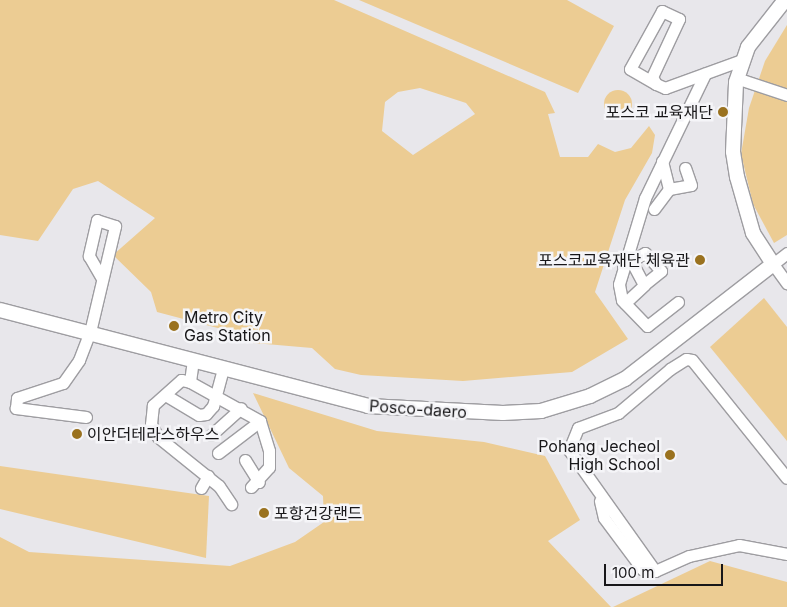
<!DOCTYPE html>
<html>
<head>
<meta charset="utf-8">
<style>
	body { margin:0 }
	#map { position:relative; width:787px; height:607px; overflow:hidden; background:#e8e7eb; font-family:Inter,"Noto Sans KR",sans-serif }
	div>[style] { position:absolute }
	[style*='--x'] { left:calc(var(--x)*1px); top:calc(var(--y)*1px); width:calc(var(--w)*1px); rotate:calc(var(--a)*1deg) }
	.green>* { inset:0; background:#eccc93 }
	.round { border-radius:50% }
	.roads { filter:drop-shadow(1px 0 #9e9da1) drop-shadow(-1px 0 #9e9da1) drop-shadow(0 1px #9e9da1) drop-shadow(0 -1px #9e9da1) }
	.minor>* { height:11px; margin:-5.5px; padding:0 5.5px; transform-origin:5.5px; border-radius:5.5px; background:#fff }
	.major>* { height:14px; margin:-7px; padding:0 7px; transform-origin:7px; border-radius:7px; background:#fff }
	.dots>* { width:14px; height:14px; translate:-50% -50%; box-sizing:border-box; border:2px solid #f5f5f8; border-radius:50% }
	span { translate:-50% -50%; white-space:nowrap; text-align:center; line-height:1.15; -webkit-text-stroke:5px #f5f5f8; paint-order:stroke }
	.poi-label { font-size:16px; color:#181719 }
	.right { translate:-100% -50%; text-align:right }
	.left { translate:0 -50%; text-align:left }
	.street-label { font-size:16px; color:#181719 }
	.scale { position:absolute; left:604px; top:564px; width:119px; height:22px; box-sizing:border-box; border:2px solid #181719; border-top:0; padding-left:6px; font-size:15px; line-height:18px; white-space:nowrap; color:#181719; -webkit-text-stroke:4px #f5f5f8; paint-order:stroke }
</style>
</head>
<body>
<div id="map">
	<div class="green">
		<i style="clip-path:polygon(evenodd,0 0,334px 0,545px 92px,555px 113px,548px 114px,560px 157px,588px 157px,598px 144px,615px 152px,631px 148px,649px 126px,655px 135px,652px 153px,625px 200px,595px 292px,628px 339px,572px 372px,463px 381px,361px 375px,335px 369px,312px 348px,254px 343px,229px 331px,157px 312px,151px 292px,113px 255px,155px 218px,98px 181px,73px 189px,38px 241px,0 235px,0 0,420px 88px,466px 103px,475px 114px,413px 155px,382px 131px,385px 102px,398px 92px,420px 88px)"></i>
		<i style="clip-path:polygon(359px 0,567px 0,614px 26px,578px 93px)"></i>
		<i style="clip-path:polygon(787px 25px,787px 235px,774px 243px,753px 204px,741px 154px,749px 108px,765px 61px)"></i>
		<i class="round" style="left:604px;top:90px;width:28px;height:28px"></i>
		<i style="clip-path:polygon(764px 298px,787px 327px,787px 441px,710px 347px)"></i>
		<i style="clip-path:polygon(253px 393px,377px 431px,484px 442px,545px 456px,580px 520px,548px 541px,611px 607px,0 607px,0 537px,29px 552px,230px 566px,295px 542px,324px 522px,323px 496px,289px 468px)"></i>
		<i style="clip-path:polygon(0 466px,209px 496px,206px 558px,0 509px)"></i>
		<i style="clip-path:polygon(710px 561px,787px 582px,787px 607px,613px 607px)"></i>
	</div>
	<div class="roads">
		<div class="minor">
			<i style="--x:736;--y:78;--w:54;--a:18.4"></i>
			<i style="--x:656;--y:84;--w:8;--a:-120"></i>
			<i style="--x:652;--y:77;--w:64;--a:-65"></i>
			<i style="--x:679;--y:19;--w:19;--a:-155"></i>
			<i style="--x:662;--y:11;--w:66;--a:118.9"></i>
			<i style="--x:630;--y:69;--w:30;--a:30"></i>
			<i style="--x:656;--y:84;--w:10;--a:24"></i>
			<i style="--x:665;--y:88;--w:82;--a:-20"></i>
			<i style="--x:662;--y:161;--w:29;--a:76"></i>
			<i style="--x:669;--y:189;--w:22;--a:-10"></i>
			<i style="--x:691;--y:185;--w:18;--a:-109"></i>
			<i style="--x:654;--y:209;--w:25;--a:-53"></i>
			<i style="--x:787;--y:253;--w:18;--a:142"></i>
			<i style="--x:773;--y:264;--w:24;--a:54"></i>
			<i style="--x:623;--y:266;--w:9;--a:-32"></i>
			<i style="--x:631;--y:261;--w:16;--a:-30"></i>
			<i style="--x:645;--y:253;--w:24;--a:48"></i>
			<i style="--x:661;--y:271;--w:22;--a:141"></i>
			<i style="--x:644;--y:285;--w:27;--a:-118"></i>
			<i style="--x:678;--y:302;--w:39;--a:142"></i>
			<i style="--x:647;--y:326;--w:36;--a:-134"></i>
			<i style="--x:622;--y:300;--w:16;--a:-101"></i>
			<i style="--x:619;--y:284;--w:90;--a:-73.2"></i>
			<i style="--x:645;--y:198;--w:138;--a:-64.2"></i>
			<i style="--x:625;--y:303;--w:26;--a:-43"></i>
			<i style="--x:193;--y:360;--w:22;--a:98"></i>
			<i style="--x:190;--y:382;--w:80;--a:29.1"></i>
			<i style="--x:260;--y:421;--w:31;--a:73"></i>
			<i style="--x:269;--y:451;--w:16;--a:90"></i>
			<i style="--x:269;--y:467;--w:27;--a:132"></i>
			<i style="--x:190;--y:382;--w:9;--a:-167"></i>
			<i style="--x:181;--y:380;--w:38;--a:138"></i>
			<i style="--x:153;--y:405;--w:19;--a:96"></i>
			<i style="--x:151;--y:424;--w:15;--a:62"></i>
			<i style="--x:158;--y:437;--w:78;--a:38.8"></i>
			<i style="--x:219;--y:486;--w:22;--a:56"></i>
			<i style="--x:167;--y:396;--w:37;--a:31"></i>
			<i style="--x:199;--y:415;--w:7;--a:-8"></i>
			<i style="--x:206;--y:414;--w:11;--a:-49"></i>
			<i style="--x:213;--y:406;--w:39;--a:-75"></i>
			<i style="--x:86;--y:417;--w:71;--a:-172.7"></i>
			<i style="--x:16;--y:408;--w:10;--a:-84"></i>
			<i style="--x:17;--y:398;--w:48;--a:-18.1"></i>
			<i style="--x:63;--y:383;--w:28;--a:-55"></i>
			<i style="--x:79;--y:360;--w:30;--a:-69"></i>
			<i style="--x:90;--y:332;--w:109;--a:-76.7"></i>
			<i style="--x:115;--y:226;--w:19;--a:-162"></i>
			<i style="--x:97;--y:220;--w:37;--a:103"></i>
			<i style="--x:89;--y:256;--w:24;--a:60"></i>
			<i style="--x:211;--y:435;--w:40;--a:-42"></i>
			<i style="--x:218;--y:453;--w:53;--a:-37.3"></i>
			<i style="--x:245;--y:460;--w:26;--a:58"></i>
			<i style="--x:201;--y:488;--w:14;--a:-60"></i>
			<i style="--x:600;--y:501;--w:17;--a:77"></i>
			<i style="--x:604;--y:518;--w:64;--a:53.3"></i>
			<i style="--x:642;--y:569;--w:13;--a:9"></i>
			<i style="--x:655;--y:571;--w:37;--a:-24"></i>
			<i style="--x:689;--y:556;--w:51;--a:-12.4"></i>
			<i style="--x:739;--y:545;--w:49;--a:10.6"></i>
			<i style="--x:655;--y:571;--w:148;--a:-125.4"></i>
			<i style="--x:569;--y:450;--w:24;--a:-68"></i>
			<i style="--x:578;--y:428;--w:43;--a:-20.6"></i>
			<i style="--x:618;--y:413;--w:68;--a:-40.2"></i>
			<i style="--x:670;--y:369;--w:19;--a:-32"></i>
			<i style="--x:686;--y:359;--w:6;--a:9"></i>
			<i style="--x:692;--y:360;--w:151;--a:51.2"></i>
		</div>
		<div class="major">
			<i style="--x:0;--y:310;--w:380;--a:14.6"></i>
			<i style="--x:368;--y:406;--w:135;--a:3"></i>
			<i style="--x:503;--y:413;--w:38;--a:-3"></i>
			<i style="--x:541;--y:411;--w:51;--a:-17"></i>
			<i style="--x:590;--y:396;--w:39;--a:-26"></i>
			<i style="--x:625;--y:379;--w:187;--a:-37.8"></i>
			<i style="--x:773;--y:264;--w:37;--a:-123"></i>
			<i style="--x:753;--y:233;--w:58;--a:-105.9"></i>
			<i style="--x:737;--y:177;--w:25;--a:-99"></i>
			<i style="--x:733;--y:152;--w:70;--a:-87.5"></i>
			<i style="--x:736;--y:82;--w:37;--a:-71"></i>
			<i style="--x:748;--y:47;--w:60;--a:-51.8"></i>
		</div>
	</div>
	<div class="dots">
		<i style="left:723px;top:112px;background:#9a721f"></i>
		<i style="left:700px;top:260px;background:#9a721f"></i>
		<i style="left:174px;top:326px;background:#9a721f"></i>
		<i style="left:77px;top:434px;background:#9a721f"></i>
		<i style="left:670px;top:455px;background:#9a721f"></i>
		<i style="left:264px;top:513px;background:#9a721f"></i>
	</div>
	<div class="poi-label">
		<span class="right" style="left:713px;top:112px">포스코 교육재단</span>
		<span class="right" style="left:690px;top:260px">포스코교육재단 체육관</span>
		<span class="left" style="left:184px;top:326px">Metro City<br>Gas Station</span>
		<span class="left" style="left:87px;top:434px">이안더테라스하우스</span>
		<span class="right" style="left:660px;top:455px">Pohang Jecheol<br>High School</span>
		<span class="left" style="left:274px;top:513px">포항건강랜드</span>
	</div>
	<div class="street-label">
		<span style="left:418px;top:409px;rotate:4deg">Posco-daero</span>
	</div>
	<div class="scale">100 m</div>
</div>
</body>
</html>
